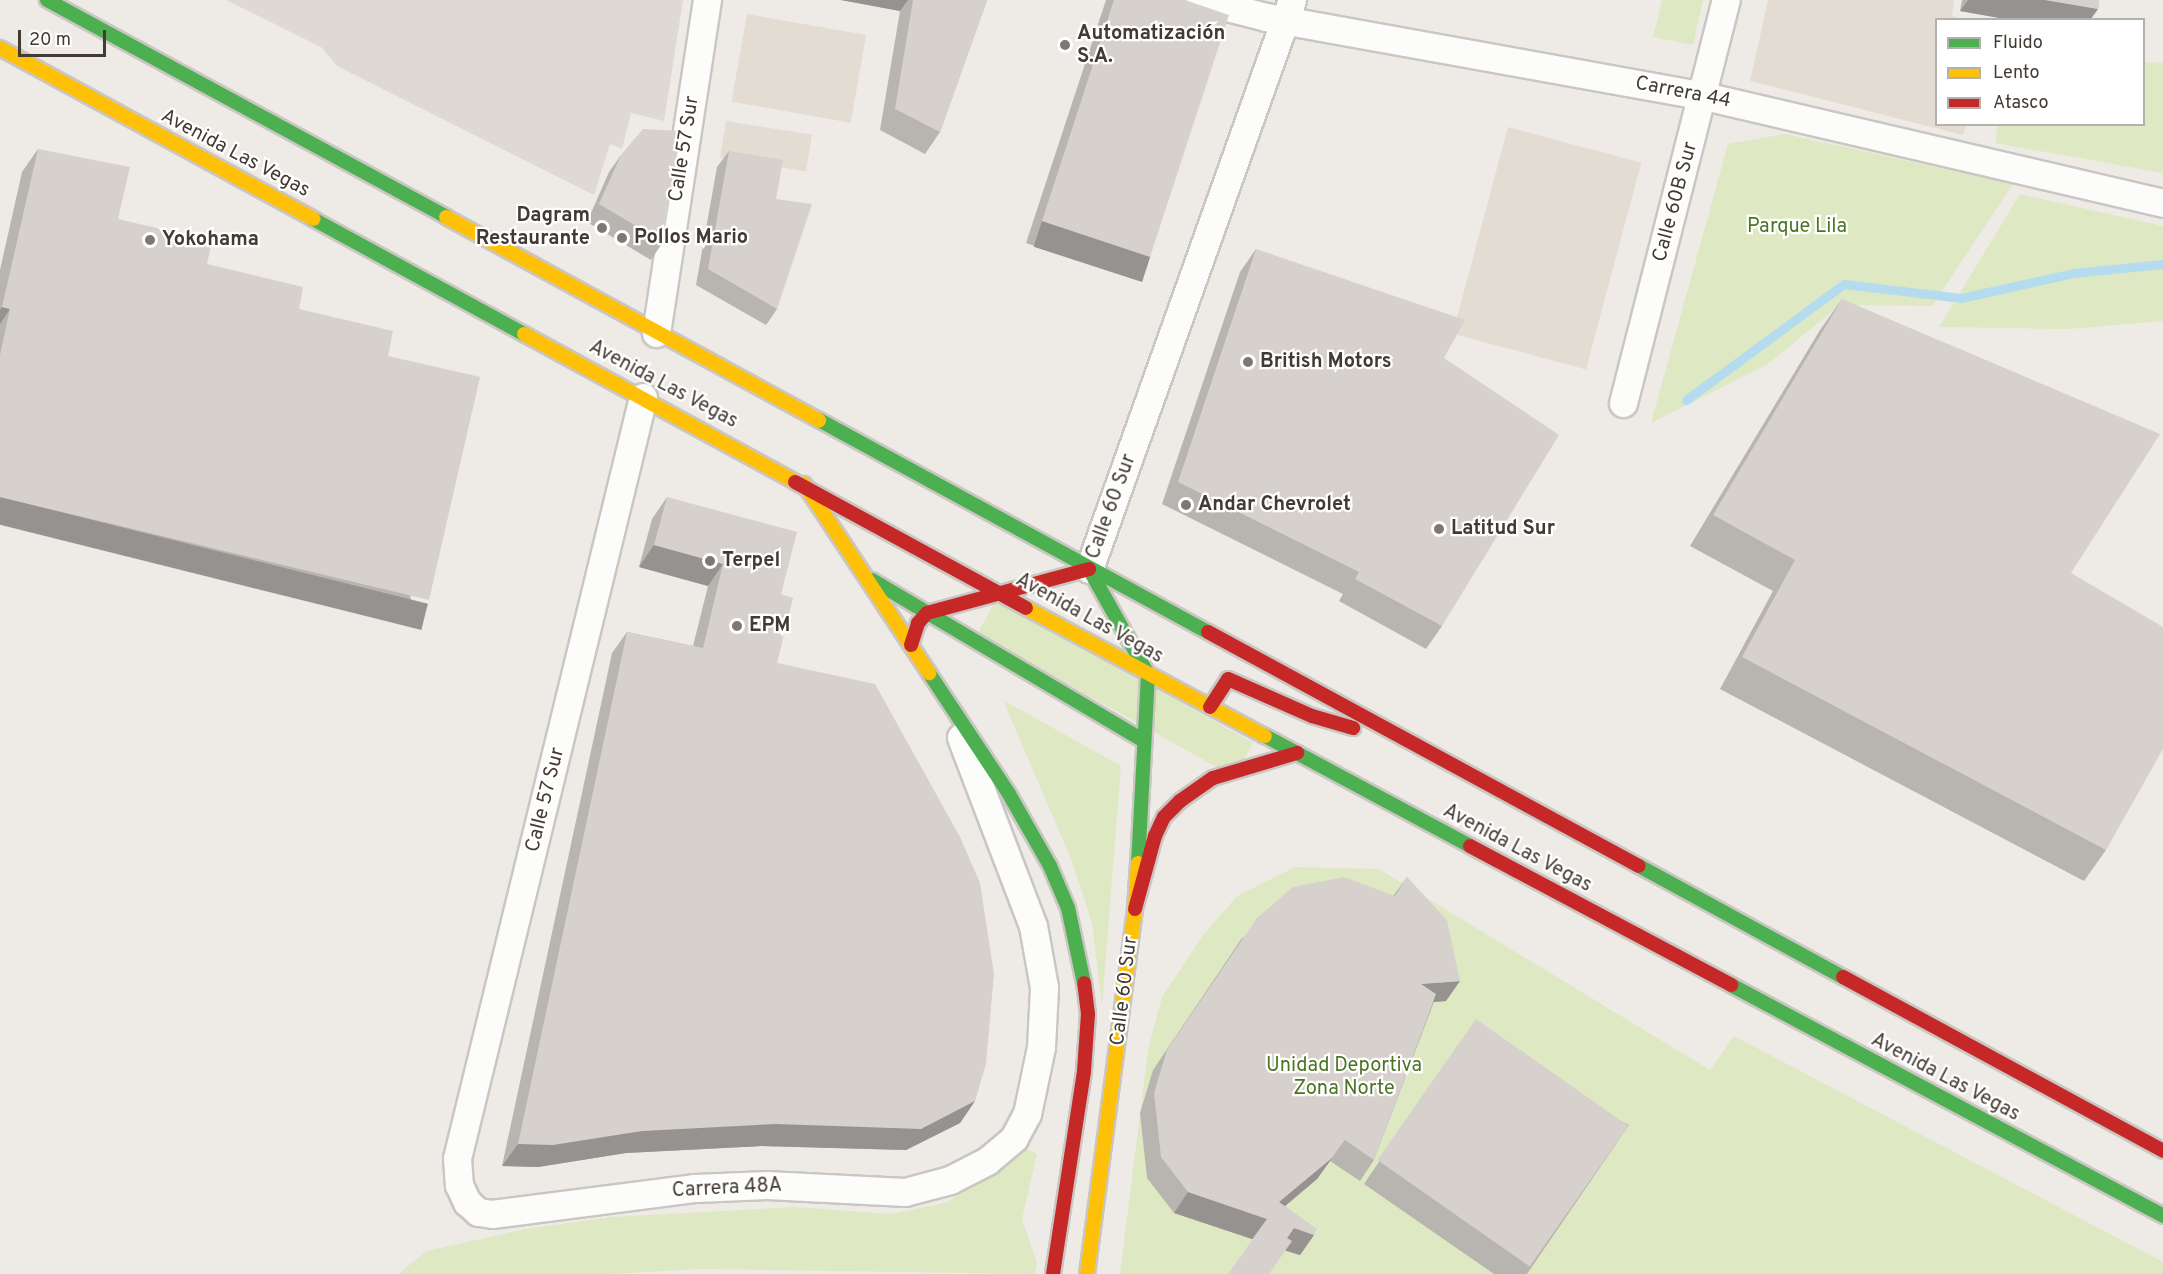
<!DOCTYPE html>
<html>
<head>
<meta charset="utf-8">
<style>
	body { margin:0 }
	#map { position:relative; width:2163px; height:1274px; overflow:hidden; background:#eeeae6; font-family:Overpass,sans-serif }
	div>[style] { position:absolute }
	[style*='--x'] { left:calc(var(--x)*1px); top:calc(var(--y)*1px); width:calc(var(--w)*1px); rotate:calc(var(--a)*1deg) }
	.residential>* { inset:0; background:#e3dcd3; transform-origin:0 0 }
	.industrial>* { inset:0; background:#ded9d4 }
	.green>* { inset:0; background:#dee9c4; transform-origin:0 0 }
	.stream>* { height:9px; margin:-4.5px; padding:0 4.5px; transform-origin:4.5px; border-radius:4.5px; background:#b4dcee }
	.roads { filter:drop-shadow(2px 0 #cac6c2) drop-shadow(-2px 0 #cac6c2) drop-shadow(0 2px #cac6c2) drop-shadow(0 -2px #cac6c2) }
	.street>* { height:27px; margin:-13.5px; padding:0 13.5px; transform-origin:13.5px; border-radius:13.5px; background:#fcfcfb }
	.fast>* { height:14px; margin:-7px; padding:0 7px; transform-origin:7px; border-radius:7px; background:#4caf50 }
	.slow>* { height:14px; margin:-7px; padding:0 7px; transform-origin:7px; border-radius:7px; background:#ffc107 }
	.jam>* { height:14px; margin:-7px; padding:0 7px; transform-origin:7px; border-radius:7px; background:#c62828 }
	.wall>* { inset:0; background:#b8b4b0 }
	.shaded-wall>* { inset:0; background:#969290; transform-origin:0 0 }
	.building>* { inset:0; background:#d6d1cd; transform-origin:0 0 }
	.dots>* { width:16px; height:16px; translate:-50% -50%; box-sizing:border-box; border:3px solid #fff; border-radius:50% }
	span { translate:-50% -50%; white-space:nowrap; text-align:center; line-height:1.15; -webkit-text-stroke:4.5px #fff; paint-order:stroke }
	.poi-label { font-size:20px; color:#433b33; font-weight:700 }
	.left { translate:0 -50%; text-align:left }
	.right { translate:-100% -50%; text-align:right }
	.street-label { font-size:20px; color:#433b33 }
	.park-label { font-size:20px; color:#4b7525 }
	.legend { position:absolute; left:1935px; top:18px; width:210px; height:108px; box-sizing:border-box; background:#fff; border:2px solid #b4b1ad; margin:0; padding:8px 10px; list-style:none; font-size:18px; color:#433b33 }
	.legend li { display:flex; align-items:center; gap:12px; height:30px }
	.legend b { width:30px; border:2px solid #b4b1ad }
	.scale { position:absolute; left:18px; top:30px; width:88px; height:27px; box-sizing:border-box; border:3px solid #433b33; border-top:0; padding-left:8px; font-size:18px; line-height:21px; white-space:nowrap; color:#433b33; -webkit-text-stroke:4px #fff; paint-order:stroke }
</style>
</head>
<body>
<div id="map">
	<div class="residential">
		<i style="clip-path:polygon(1768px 0,1954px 0,1952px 16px,1962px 19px,1936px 20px,1936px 124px,1966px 125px,1963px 135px,1750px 81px)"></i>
		<i style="left:747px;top:14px;width:121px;height:89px;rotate:10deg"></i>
		<i style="left:726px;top:121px;width:87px;height:37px;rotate:9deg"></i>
		<i style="left:1508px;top:127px;width:138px;height:214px;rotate:15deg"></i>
	</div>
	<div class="industrial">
		<i style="clip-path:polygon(226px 0,683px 0,664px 121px,631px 113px,622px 149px,610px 144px,594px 195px,337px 66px,321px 47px)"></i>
	</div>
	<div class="green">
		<i style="clip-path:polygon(1662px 0,1703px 0,1693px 45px,1653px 37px)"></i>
		<i style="clip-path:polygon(2144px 62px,2163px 63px,2163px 173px,1995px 143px,1998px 125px,2144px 124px)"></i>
		<i style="clip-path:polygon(1785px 134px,2013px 184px,1932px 306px,1840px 305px,1768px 364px,1651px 423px,1728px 144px)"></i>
		<i style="clip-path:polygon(2020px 194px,2163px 226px,2163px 321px,2069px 329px,1939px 327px)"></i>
		<i style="left:996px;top:600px;width:294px;height:39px;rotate:29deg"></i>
		<i style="clip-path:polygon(1003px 700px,1121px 766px,1102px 1005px,1092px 923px,1072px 861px)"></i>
		<i style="clip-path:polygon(1295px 867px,1379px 869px,1710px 1070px,1734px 1036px,2163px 1262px,2163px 1274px,1120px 1274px,1148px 1050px,1162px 997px,1203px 935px,1237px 896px)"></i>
		<i style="clip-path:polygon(1018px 1145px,1037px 1154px,1022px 1219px,1037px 1263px,1035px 1274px,702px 1269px,610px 1274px,398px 1274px,427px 1251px,526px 1229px,611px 1217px,794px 1207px,890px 1214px,945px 1203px,984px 1180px)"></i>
	</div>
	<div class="stream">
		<i style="--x:1686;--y:400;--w:196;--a:-36.3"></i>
		<i style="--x:1844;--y:284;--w:118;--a:6.8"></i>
		<i style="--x:1961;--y:298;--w:116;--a:-12.5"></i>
		<i style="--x:2074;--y:273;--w:89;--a:-5.8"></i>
	</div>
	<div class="roads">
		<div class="street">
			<i style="--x:1199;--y:0;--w:69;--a:14.2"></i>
			<i style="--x:1266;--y:17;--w:445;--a:10.2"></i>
			<i style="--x:1704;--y:96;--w:471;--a:13.1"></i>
			<i style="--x:656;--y:333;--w:337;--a:-81.3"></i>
			<i style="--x:643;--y:397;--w:783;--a:103.73"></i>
			<i style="--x:457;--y:1158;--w:27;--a:86"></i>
			<i style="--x:459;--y:1185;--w:19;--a:65"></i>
			<i style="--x:467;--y:1202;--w:15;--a:42"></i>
			<i style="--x:478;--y:1212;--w:14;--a:8"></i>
			<i style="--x:492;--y:1214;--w:205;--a:-7.3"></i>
			<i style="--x:695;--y:1188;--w:72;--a:-2.4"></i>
			<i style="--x:767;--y:1185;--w:138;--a:2.9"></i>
			<i style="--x:905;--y:1192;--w:47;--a:-14.9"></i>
			<i style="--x:950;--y:1180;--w:42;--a:-27.2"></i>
			<i style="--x:987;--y:1161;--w:35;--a:-40"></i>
			<i style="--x:1014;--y:1138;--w:27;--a:-62"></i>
			<i style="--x:1027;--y:1114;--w:68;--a:-78.2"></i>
			<i style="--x:1041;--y:1047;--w:60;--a:-87.1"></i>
			<i style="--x:1044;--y:987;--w:62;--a:-100.2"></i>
			<i style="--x:1033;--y:926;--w:202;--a:-110.9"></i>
			<i style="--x:1623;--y:403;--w:416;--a:-75.7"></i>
			<i style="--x:1089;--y:569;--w:604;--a:-70.37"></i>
		</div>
		<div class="fast">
			<i style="--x:47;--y:0;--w:454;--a:28.5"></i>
			<i style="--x:313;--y:219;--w:240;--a:28.6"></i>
			<i style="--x:819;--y:420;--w:443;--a:28.6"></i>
			<i style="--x:1089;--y:569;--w:120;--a:60.7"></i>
			<i style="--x:1148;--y:674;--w:189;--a:93"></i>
			<i style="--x:872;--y:580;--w:316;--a:30.6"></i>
			<i style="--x:929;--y:673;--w:145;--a:56.5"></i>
			<i style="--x:1009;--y:794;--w:83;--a:60.3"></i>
			<i style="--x:1050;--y:866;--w:46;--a:66.8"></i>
			<i style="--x:1068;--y:908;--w:77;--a:78"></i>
			<i style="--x:1265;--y:736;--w:233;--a:28.2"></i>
			<i style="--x:1639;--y:866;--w:232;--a:28.6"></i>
			<i style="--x:1731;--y:985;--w:490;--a:28.1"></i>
		</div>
		<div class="slow">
			<i style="--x:0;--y:48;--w:357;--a:28.6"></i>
			<i style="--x:446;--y:217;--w:425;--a:28.6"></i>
			<i style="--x:524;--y:334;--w:309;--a:28.6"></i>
			<i style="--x:804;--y:484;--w:227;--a:56.5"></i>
			<i style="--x:1026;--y:608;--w:271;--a:28.2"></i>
			<i style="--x:1087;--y:1274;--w:368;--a:-82.5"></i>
			<i style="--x:1135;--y:909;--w:46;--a:-86.3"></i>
		</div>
		<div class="jam">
			<i style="--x:795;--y:482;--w:263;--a:28.6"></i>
			<i style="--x:1208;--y:632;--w:490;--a:28.5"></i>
			<i style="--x:911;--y:645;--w:23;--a:-72"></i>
			<i style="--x:918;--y:623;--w:13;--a:-48"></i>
			<i style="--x:927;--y:613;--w:168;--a:-15.2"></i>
			<i style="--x:1210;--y:707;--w:33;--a:-57"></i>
			<i style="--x:1228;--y:679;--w:92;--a:23.8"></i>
			<i style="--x:1312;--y:716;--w:43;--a:16.3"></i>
			<i style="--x:1470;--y:846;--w:296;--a:28"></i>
			<i style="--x:1135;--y:909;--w:76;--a:-74.7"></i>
			<i style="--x:1155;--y:836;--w:21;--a:-65"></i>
			<i style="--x:1164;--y:817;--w:23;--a:-45"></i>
			<i style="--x:1180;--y:801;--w:40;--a:-34.9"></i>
			<i style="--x:1213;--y:778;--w:88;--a:-16.6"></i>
			<i style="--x:1843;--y:977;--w:364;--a:28.5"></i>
			<i style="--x:1053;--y:1274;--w:205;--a:-81.3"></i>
			<i style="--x:1084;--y:1071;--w:57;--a:-86"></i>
			<i style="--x:1088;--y:1014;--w:31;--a:-97"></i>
		</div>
	</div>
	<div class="wall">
		<i style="clip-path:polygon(841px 0,987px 0,940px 132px,925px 154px,880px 130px,900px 11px)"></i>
		<i style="clip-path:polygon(1106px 0,1185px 0,1150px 257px,1134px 279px,1026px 243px)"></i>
		<i style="clip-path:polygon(1962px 0,2099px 0,2098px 9px,2090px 20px,2011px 20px,1960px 11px)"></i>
		<i style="clip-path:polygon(38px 149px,118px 219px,207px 264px,299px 309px,388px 356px,413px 623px,0 524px,0 270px,22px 172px)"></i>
		<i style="clip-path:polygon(729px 151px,776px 199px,777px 309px,766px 325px,696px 285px,717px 167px)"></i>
		<i style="clip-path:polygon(621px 155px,663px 242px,651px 260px,587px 222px,609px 172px)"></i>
		<i style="clip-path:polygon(1256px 249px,1444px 358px,1442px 626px,1426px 649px,1339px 601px,1343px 594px,1162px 504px,1240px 272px)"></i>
		<i style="clip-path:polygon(1842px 299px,2071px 573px,2106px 850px,2084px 881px,1720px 689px,1773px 591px,1690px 546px,1820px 330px)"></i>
		<i style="clip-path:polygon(667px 497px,781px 594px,777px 663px,975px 1101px,960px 1123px,906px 1150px,761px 1146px,626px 1153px,538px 1167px,502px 1166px,612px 653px,627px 632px,693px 646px,708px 586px,639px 567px,652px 519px)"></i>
		<i style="clip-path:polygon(1407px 877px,1446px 1001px,1434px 1002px,1374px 1160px,1360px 1181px,1330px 1161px,1317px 1179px,1285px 1206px,1314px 1235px,1300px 1255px,1174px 1213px,1147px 1178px,1140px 1113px,1153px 1070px,1242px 938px,1394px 895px)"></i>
		<i style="clip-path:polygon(1460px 1042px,1629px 1125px,1527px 1274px,1494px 1274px,1364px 1184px)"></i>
	</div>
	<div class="shaded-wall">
		<i style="clip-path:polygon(841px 0,908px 0,900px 11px)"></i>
		<i style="clip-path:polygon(1968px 0,2045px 0,2098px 9px,2090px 20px,2011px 20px,1960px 11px)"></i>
		<i style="left:1042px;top:221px;width:114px;height:27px;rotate:18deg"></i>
		<i style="clip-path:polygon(2px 307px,10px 309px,0 324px,0 310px)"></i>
		<i style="left:0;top:497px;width:441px;height:27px;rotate:14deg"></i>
		<i style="clip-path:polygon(654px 545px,723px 564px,708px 586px,639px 567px)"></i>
		<i style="clip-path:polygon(1460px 981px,1446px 1001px,1406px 1004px,1421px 984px)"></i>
		<i style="clip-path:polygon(975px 1101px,960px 1123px,906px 1150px,761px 1146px,626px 1153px,538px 1167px,502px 1166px,518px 1144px,642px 1131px)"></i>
		<i style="clip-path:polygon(1345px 1140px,1317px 1179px,1265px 1223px,1279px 1202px)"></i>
		<i style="clip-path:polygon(1188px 1192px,1267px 1219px,1252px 1239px,1174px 1213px)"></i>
		<i style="clip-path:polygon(1294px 1228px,1314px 1235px,1300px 1255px,1280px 1249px)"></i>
	</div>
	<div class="building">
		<i style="clip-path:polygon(913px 0,987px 0,940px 132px,895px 109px)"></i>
		<i style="clip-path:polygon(1114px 0,1185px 0,1229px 15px,1150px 257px,1042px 221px)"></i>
		<i style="clip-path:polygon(2045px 0,2099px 0,2098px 9px)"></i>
		<i style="clip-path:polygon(643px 129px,681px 131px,663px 242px,599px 204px,621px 155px)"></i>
		<i style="clip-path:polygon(38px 149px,130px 167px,118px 219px,212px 241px,207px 264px,303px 287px,299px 309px,393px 331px,388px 356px,480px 377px,429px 600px,0 497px,0 355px,10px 309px,2px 307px)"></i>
		<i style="clip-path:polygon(729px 151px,783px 160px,776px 199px,812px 204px,777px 309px,708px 269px)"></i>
		<i style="clip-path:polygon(1256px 249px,1465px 320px,1444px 358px,1559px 435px,1442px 626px,1355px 579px,1359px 572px,1178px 482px)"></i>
		<i style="clip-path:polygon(1842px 299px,2160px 434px,2071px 573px,2163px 627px,2163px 749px,2106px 850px,1742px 657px,1795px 560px,1713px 515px)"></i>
		<i style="clip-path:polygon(667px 497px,797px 532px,781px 594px,793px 598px,777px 663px,875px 684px,960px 837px,980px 883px,994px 974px,986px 1064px,975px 1101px,921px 1129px,776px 1124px,642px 1131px,553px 1145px,518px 1144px,627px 632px,703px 648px,723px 564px,654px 545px)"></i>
		<i style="clip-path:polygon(1344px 877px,1395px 896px,1407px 877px,1447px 920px,1460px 981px,1421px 984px,1436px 994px,1374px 1160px,1345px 1140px,1332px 1158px,1279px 1202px,1317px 1229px,1314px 1235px,1294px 1228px,1287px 1238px,1292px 1241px,1269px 1274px,1228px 1274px,1267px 1219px,1188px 1192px,1161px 1157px,1154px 1093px,1167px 1050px,1257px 918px,1293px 887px)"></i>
		<i style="left:1476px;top:1019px;width:186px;height:172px;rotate:35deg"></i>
	</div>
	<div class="dots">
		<i style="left:1065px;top:45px;background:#7f7872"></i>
		<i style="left:602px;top:228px;background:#7f7872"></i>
		<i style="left:622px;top:238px;background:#7f7872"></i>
		<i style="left:150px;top:240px;background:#7f7872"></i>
		<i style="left:1248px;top:362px;background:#7f7872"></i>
		<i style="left:1186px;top:505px;background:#7f7872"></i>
		<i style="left:1439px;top:529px;background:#7f7872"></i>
		<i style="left:710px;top:561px;background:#7f7872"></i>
		<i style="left:737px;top:626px;background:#7f7872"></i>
	</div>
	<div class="poi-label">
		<span class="left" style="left:1077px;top:46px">Automatización<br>S.A.</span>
		<span class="right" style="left:590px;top:228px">Dagram<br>Restaurante</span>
		<span class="left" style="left:634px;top:238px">Pollos Mario</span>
		<span class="left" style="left:162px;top:240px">Yokohama</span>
		<span class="left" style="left:1260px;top:362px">British Motors</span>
		<span class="left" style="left:1198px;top:505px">Andar Chevrolet</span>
		<span class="left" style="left:1451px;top:529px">Latitud Sur</span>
		<span class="left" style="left:722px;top:561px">Terpel</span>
		<span class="left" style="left:749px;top:626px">EPM</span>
	</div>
	<div class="street-label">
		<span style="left:1683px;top:93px;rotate:11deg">Carrera 44</span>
		<span style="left:685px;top:149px;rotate:-81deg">Calle 57 Sur</span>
		<span style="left:235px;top:154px;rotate:28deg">Avenida Las Vegas</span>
		<span style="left:1676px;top:202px;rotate:-75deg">Calle 60B Sur</span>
		<span style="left:663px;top:385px;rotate:28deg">Avenida Las Vegas</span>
		<span style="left:1112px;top:507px;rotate:-70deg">Calle 60 Sur</span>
		<span style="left:1089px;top:619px;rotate:29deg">Avenida Las Vegas</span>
		<span style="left:546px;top:800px;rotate:-76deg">Calle 57 Sur</span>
		<span style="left:1517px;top:849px;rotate:28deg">Avenida Las Vegas</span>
		<span style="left:1125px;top:991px;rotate:-83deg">Calle 60 Sur</span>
		<span style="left:1945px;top:1078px;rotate:28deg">Avenida Las Vegas</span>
		<span style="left:727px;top:1189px;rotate:-3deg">Carrera 48A</span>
	</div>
	<div class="park-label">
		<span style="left:1797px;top:227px">Parque Lila</span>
		<span style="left:1344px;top:1078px">Unidad Deportiva<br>Zona Norte</span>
	</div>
	<ul class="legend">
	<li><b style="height:8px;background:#4caf50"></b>Fluido</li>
	<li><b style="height:8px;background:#ffc107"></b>Lento</li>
	<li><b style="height:8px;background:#c62828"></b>Atasco</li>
	</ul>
	<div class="scale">20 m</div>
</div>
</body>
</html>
